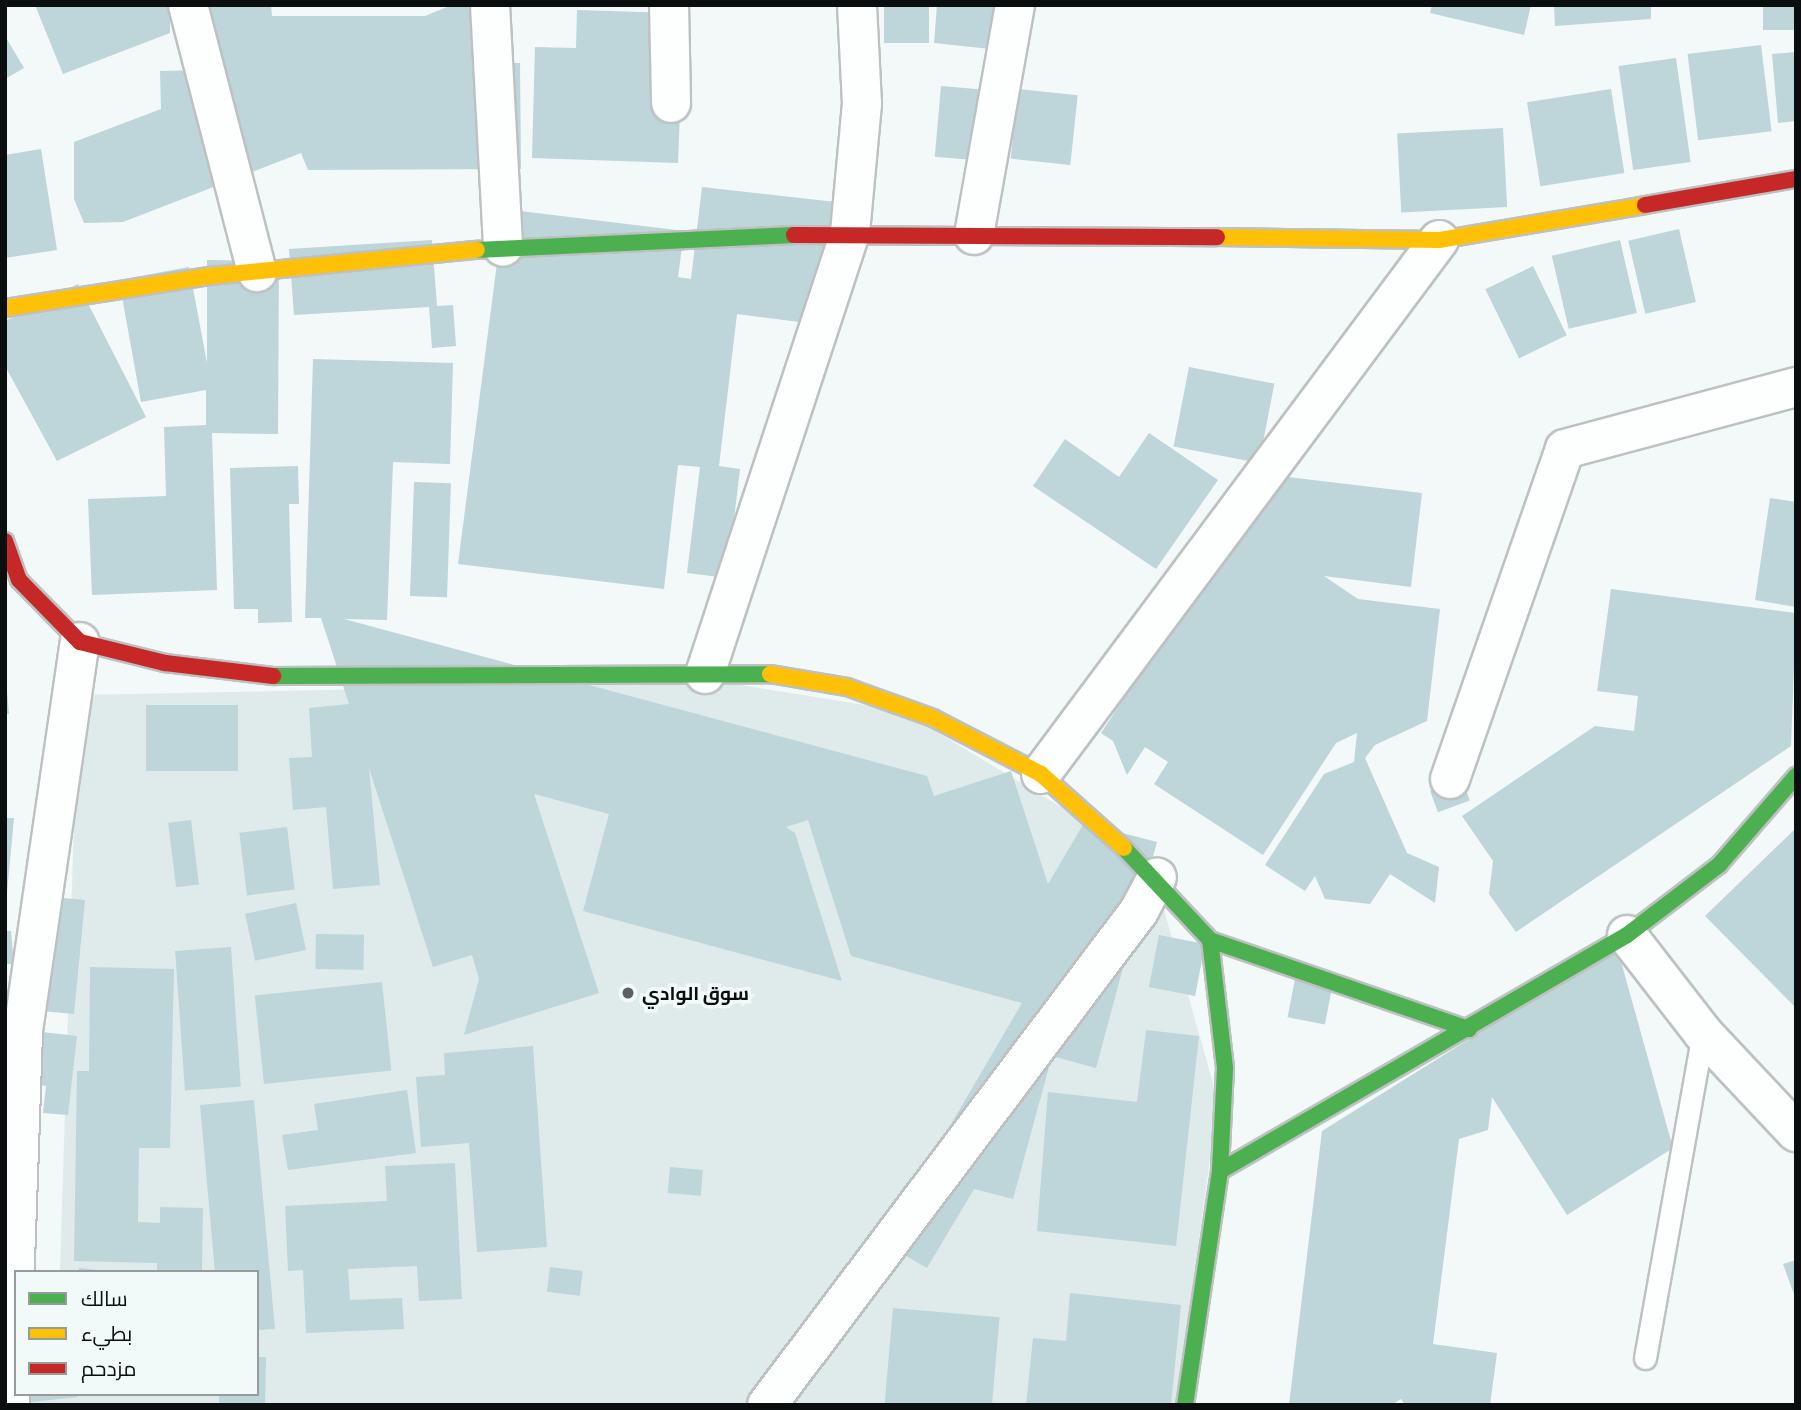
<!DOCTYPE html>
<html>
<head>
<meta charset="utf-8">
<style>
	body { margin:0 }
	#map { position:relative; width:1801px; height:1410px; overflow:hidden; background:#f3f8f8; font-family:Commissioner,Cairo,sans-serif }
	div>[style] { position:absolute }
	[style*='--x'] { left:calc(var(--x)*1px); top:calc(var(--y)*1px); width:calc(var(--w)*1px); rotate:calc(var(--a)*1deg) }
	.built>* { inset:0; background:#deebea }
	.building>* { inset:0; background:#bed5da; transform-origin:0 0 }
	.roads { filter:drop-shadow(2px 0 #bdc1c1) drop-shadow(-2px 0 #bdc1c1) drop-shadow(0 2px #bdc1c1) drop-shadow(0 -2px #bdc1c1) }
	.lane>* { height:21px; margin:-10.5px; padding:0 10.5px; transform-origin:10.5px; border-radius:10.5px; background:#fdfefe }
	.street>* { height:38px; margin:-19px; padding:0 19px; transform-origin:19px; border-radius:19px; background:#fdfefe }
	.fast>* { height:16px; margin:-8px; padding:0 8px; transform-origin:8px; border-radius:8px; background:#4caf50 }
	.slow>* { height:16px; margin:-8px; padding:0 8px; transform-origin:8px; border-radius:8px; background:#ffc107 }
	.jam>* { height:16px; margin:-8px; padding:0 8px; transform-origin:8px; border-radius:8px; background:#c62828 }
	.dots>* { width:19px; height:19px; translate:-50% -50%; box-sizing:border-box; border:4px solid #f1faf9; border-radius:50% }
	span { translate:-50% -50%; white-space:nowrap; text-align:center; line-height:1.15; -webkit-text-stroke:7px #f1faf9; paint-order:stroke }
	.poi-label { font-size:19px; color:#0b0e0e; font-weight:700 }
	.left { translate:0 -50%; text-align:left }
	.frame { position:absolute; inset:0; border:7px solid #0b0e0e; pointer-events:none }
	.legend { position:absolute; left:14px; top:1270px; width:245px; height:126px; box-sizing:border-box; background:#f1faf9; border:2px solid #959c9b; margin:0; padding:9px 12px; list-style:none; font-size:21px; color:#0b0e0e }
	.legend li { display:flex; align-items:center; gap:14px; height:35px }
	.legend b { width:35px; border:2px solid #959c9b }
</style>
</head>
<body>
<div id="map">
	<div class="built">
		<i style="clip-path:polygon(722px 682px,902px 711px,1096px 828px,1157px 885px,1218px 1101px,1176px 1405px,5px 1405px,16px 1394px,257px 1394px,257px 1272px,60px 1272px,78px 695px)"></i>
	</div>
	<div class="building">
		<i style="clip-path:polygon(35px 5px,170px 5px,170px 33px,63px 74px)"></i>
		<i style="clip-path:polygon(177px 5px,271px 5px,272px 16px,425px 16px,452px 5px,494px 5px,494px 63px,520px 63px,521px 169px,308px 170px,301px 153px,123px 222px,84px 223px,74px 199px,74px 142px,161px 109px,160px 71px,203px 70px)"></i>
		<i style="left:884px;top:5px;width:45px;height:38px"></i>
		<i style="clip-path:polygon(937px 5px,1005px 5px,1000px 50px,934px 43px)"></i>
		<i style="clip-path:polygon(1432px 5px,1531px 5px,1524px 35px,1430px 13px)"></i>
		<i style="clip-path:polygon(1554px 5px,1651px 5px,1651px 19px,1555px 26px)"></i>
		<i style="left:1763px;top:5px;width:33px;height:25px"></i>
		<i style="clip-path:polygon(577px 10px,673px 13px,682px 59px,678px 163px,532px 158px,535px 47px,576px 48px)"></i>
		<i style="clip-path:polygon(5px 36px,24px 68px,5px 79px)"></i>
		<i style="left:1761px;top:45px;width:87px;height:74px;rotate:83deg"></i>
		<i style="clip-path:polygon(1796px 52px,1796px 121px,1778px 123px,1772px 54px)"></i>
		<i style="left:1676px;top:58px;width:105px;height:58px;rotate:82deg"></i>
		<i style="left:941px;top:86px;width:53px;height:71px;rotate:5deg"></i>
		<i style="left:1018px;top:89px;width:60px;height:70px;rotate:6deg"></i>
		<i style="left:1611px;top:89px;width:85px;height:85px;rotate:81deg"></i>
		<i style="left:1503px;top:128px;width:79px;height:106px;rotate:87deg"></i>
		<i style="clip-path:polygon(41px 149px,57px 250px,5px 258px,5px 155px)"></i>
		<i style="clip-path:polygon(702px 187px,845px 203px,831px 326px,737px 314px,719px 466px,740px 469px,727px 578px,687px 573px,700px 467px,678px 465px,664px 589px,458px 564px,504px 209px,684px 231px,678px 277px,691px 279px)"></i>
		<i style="left:1679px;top:229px;width:75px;height:52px;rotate:77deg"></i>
		<i style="clip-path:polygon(432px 240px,437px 306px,453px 305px,456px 346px,432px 348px,429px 307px,294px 315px,289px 249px)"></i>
		<i style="left:1620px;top:240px;width:75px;height:70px;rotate:77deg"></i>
		<i style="clip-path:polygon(207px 260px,279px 261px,278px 434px,212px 433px,217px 590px,92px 595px,88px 499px,166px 496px,164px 427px,206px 425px,206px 390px,141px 402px,119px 280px,189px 267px,207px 363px)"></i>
		<i style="left:1533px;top:266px;width:77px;height:53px;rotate:64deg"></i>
		<i style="clip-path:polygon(78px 284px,146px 417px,57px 461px,5px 366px,5px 321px)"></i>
		<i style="clip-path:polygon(313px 359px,453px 363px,450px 464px,393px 462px,387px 620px,344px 619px,927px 776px,934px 796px,1011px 771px,1048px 884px,1084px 823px,1157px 842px,1096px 1068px,1052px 1056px,1013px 1199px,974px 1189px,927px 1268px,882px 1242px,1022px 1003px,851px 956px,808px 820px,786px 827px,795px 833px,842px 981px,583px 911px,609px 814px,534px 794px,599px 993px,464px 1035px,479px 979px,472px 955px,433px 967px,369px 768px,380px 885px,333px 889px,326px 807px,293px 810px,289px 758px,312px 757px,309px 708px,349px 704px,321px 618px,305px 618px)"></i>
		<i style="left:1189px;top:367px;width:87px;height:81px;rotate:11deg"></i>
		<i style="clip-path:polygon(1149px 433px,1218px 480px,1156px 569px,1033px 486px,1065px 439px,1119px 477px)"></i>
		<i style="clip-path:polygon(298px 466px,299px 504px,289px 504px,292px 622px,258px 623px,258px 609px,234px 609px,230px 468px)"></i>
		<i style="clip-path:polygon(1271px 475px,1422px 493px,1411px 587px,1324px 576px,1358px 599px,1440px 609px,1427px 721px,1375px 745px,1365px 758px,1407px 853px,1439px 867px,1435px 903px,1390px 874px,1370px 904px,1325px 899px,1315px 876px,1305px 891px,1265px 865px,1324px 774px,1354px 762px,1357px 733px,1336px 743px,1263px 855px,1154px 784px,1168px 762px,1145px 747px,1127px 775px,1113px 741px,1101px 733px)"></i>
		<i style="left:414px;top:482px;width:37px;height:114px;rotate:2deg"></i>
		<i style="clip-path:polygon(1770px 498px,1796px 502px,1796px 607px,1755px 600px)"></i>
		<i style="clip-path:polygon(1611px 589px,1796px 613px,1791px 746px,1516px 932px,1489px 894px,1493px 861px,1462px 816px,1595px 726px,1634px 731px,1638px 696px,1597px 691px)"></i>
		<i style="clip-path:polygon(5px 691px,7px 691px,9px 714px,5px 714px)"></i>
		<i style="left:146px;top:705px;width:92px;height:66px"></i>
		<i style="left:1462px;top:779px;width:23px;height:34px;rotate:70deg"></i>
		<i style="clip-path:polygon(5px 818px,14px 818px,7px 893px,5px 893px)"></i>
		<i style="left:191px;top:820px;width:65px;height:23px;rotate:83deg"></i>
		<i style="left:287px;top:827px;width:63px;height:48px;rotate:83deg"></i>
		<i style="clip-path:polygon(1796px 828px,1796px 1008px,1705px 916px)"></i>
		<i style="clip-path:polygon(31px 895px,85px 900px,74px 1014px,20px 1009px,5px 1084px,5px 994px,21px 996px)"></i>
		<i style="left:296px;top:903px;width:48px;height:52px;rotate:78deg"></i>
		<i style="clip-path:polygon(5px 931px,11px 931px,14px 964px,5px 964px)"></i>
		<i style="left:316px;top:934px;width:48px;height:35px;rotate:1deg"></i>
		<i style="left:1159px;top:935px;width:47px;height:53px;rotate:11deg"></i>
		<i style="left:231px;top:947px;width:140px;height:56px;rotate:86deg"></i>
		<i style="clip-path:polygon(1617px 947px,1673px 1148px,1567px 1215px,1492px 1097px,1488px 1130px,1459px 1139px,1433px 1344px,1497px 1353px,1490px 1405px,1405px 1405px,1401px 1399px,1391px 1405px,1289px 1405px,1322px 1131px)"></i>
		<i style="clip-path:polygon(90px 967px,174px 969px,170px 1148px,139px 1148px,138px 1222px,160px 1223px,160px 1207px,203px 1208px,202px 1272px,157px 1272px,157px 1263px,74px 1261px,77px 1071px,89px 1071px)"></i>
		<i style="left:1295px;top:979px;width:38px;height:39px;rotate:11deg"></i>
		<i style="left:382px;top:982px;width:89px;height:128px;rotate:84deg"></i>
		<i style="clip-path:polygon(24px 1030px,77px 1036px,68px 1115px,43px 1113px,46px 1086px,18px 1082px)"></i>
		<i style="clip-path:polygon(1146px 1030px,1199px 1036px,1176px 1246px,1037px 1231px,1048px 1092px,1137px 1102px)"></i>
		<i style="clip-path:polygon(533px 1046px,547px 1247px,477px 1252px,469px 1143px,421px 1147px,416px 1077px,445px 1075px,444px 1053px)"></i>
		<i style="clip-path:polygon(407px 1090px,416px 1153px,288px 1170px,282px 1135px,318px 1130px,314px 1104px)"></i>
		<i style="clip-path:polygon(254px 1100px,275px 1329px,257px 1330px,257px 1272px,215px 1272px,200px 1105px)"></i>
		<i style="clip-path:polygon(455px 1163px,462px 1299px,419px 1301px,417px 1266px,348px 1269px,350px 1300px,402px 1298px,404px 1329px,306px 1333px,303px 1270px,288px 1271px,285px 1206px,387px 1201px,385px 1166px)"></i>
		<i style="left:670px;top:1167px;width:33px;height:26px;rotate:5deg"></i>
		<i style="clip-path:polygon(1796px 1260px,1796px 1297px,1795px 1297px,1783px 1264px)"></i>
		<i style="left:550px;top:1267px;width:33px;height:25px;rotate:7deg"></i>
		<i style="clip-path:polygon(79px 1268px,98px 1270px,98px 1272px,78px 1272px)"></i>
		<i style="clip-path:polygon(1070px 1293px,1181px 1305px,1171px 1405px,1026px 1405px,1033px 1338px,1066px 1341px)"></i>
		<i style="left:893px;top:1308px;width:107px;height:98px;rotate:5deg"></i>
		<i style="clip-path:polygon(257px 1357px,266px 1357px,265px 1405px,219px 1405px,219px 1394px,257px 1394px)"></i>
		<i style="clip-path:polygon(16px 1394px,78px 1394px,78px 1397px,5px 1405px)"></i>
	</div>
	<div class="roads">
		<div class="lane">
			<i style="--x:1645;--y:1358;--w:330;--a:-79.9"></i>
		</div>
		<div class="street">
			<i style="--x:188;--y:5;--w:276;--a:75.5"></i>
			<i style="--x:490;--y:5;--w:242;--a:86.9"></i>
			<i style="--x:669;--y:5;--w:98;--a:88.8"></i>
			<i style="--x:974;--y:235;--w:234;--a:-79.9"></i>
			<i style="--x:705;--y:674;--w:464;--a:-71.8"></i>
			<i style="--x:850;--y:233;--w:130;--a:-84.7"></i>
			<i style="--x:862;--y:104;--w:99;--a:-92.9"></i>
			<i style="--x:1041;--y:774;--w:666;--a:-53.3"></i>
			<i style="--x:1450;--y:779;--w:349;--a:-70.8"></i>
			<i style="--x:1565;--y:449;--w:239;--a:-15"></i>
			<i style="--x:1627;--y:935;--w:124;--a:52.2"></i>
			<i style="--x:1703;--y:1033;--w:136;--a:46.8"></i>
			<i style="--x:10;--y:1405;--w:374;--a:-88"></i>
			<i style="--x:23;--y:1031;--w:393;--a:-81.7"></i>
			<i style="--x:767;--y:1405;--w:618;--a:-53.02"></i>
			<i style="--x:1139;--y:911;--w:38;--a:-62"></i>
		</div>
		<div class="fast">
			<i style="--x:477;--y:250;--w:317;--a:-2.7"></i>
			<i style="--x:273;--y:676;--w:497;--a:-0.2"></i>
			<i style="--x:1124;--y:848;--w:126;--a:46.9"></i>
			<i style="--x:1210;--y:940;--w:129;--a:83.3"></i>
			<i style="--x:1225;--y:1068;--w:103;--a:92.8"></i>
			<i style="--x:1220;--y:1171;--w:237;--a:98.5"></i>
			<i style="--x:1210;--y:940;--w:274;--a:19"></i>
			<i style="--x:1220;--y:1171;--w:470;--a:-30.1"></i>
			<i style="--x:1627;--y:935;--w:116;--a:-37.3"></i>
			<i style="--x:1719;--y:865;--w:118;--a:-49.1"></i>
		</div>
		<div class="slow">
			<i style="--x:1217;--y:237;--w:222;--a:0.8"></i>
			<i style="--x:1439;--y:240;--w:209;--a:-9.6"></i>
			<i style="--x:5;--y:308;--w:207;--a:-8.9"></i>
			<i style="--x:210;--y:276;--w:268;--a:-5.6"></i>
			<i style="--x:770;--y:674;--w:78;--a:9.6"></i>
			<i style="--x:847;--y:687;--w:91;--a:19.8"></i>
			<i style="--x:933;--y:718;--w:122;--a:27.4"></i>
			<i style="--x:1041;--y:774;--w:111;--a:41.7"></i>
		</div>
		<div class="jam">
			<i style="--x:1645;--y:205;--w:153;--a:-9.8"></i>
			<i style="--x:794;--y:235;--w:423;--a:0.3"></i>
			<i style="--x:5;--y:541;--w:41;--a:70.3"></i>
			<i style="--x:19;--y:580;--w:87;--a:45.5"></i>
			<i style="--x:80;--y:642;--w:88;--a:13.9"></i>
			<i style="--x:165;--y:663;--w:109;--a:6.9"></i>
		</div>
	</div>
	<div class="dots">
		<i style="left:628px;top:993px;background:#5c6060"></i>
	</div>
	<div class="poi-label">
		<span class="left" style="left:642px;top:993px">سوق الوادي</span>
	</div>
	<div class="frame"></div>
	<ul class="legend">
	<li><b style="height:9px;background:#4caf50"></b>سالك</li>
	<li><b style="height:9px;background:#ffc107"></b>بطيء</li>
	<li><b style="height:9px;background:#c62828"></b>مزدحم</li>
	</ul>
</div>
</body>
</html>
